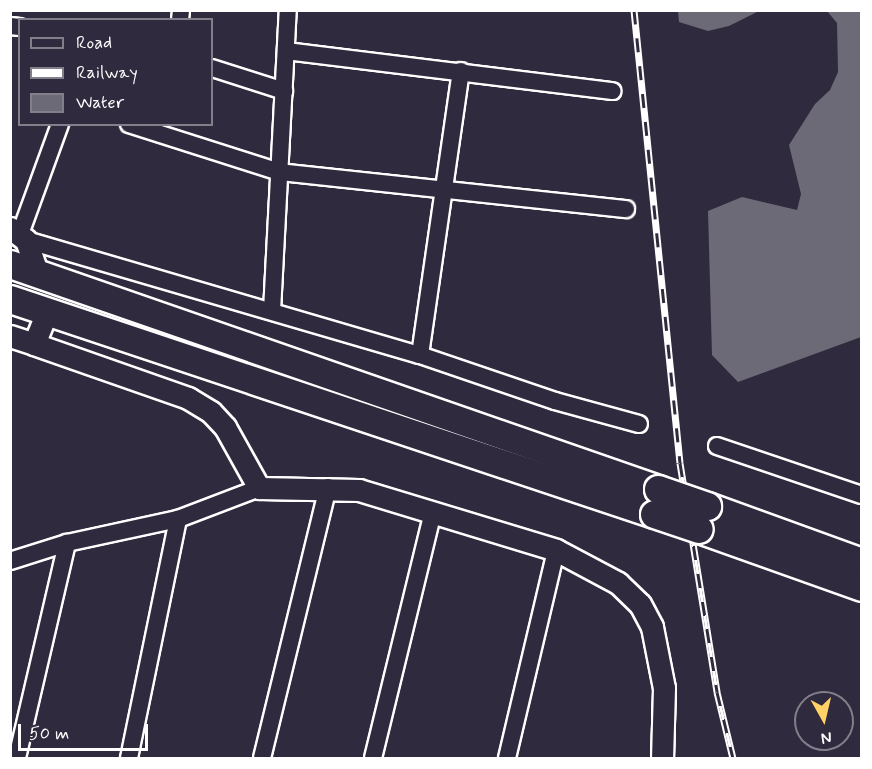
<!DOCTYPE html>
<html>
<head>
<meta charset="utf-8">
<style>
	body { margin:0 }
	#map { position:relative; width:872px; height:769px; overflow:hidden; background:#2f2a3d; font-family:Mynerve,sans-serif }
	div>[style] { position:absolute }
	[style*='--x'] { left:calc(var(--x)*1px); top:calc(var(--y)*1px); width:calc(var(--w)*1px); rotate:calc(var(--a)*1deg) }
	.water>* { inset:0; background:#6d6a77 }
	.roads { filter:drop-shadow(2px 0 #fff) drop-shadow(-2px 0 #fff) drop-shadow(0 2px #fff) drop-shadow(0 -2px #fff) }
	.minor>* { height:16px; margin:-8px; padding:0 8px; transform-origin:8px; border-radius:8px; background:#2f2a3d }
	.tertiary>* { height:21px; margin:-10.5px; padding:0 10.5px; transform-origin:10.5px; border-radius:10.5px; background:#2f2a3d }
	.trunk>* { height:27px; margin:-13.5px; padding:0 13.5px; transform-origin:13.5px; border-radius:13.5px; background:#2f2a3d }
	.rail>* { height:7px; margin-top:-3.5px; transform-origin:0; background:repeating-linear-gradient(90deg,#2f2a3d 0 14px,#fff 0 28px); box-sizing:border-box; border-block:2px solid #fff }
	.bridges { filter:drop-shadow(2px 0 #fff) drop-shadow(-2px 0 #fff) drop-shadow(0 2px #fff) drop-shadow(0 -2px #fff) }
	.trunk-bridge>* { height:27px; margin:-13.5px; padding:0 13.5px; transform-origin:13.5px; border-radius:13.5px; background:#2f2a3d }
	span { translate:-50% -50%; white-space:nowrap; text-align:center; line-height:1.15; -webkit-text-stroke:4.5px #2f2a3d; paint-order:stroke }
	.frame { position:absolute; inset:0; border:12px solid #fff; pointer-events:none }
	.legend { position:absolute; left:18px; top:18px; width:195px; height:108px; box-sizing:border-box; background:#2f2a3d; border:2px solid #827f8b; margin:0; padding:8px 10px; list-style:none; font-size:18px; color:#fff }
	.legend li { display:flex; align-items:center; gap:12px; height:30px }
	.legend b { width:30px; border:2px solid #827f8b }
	.north { position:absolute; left:794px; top:691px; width:60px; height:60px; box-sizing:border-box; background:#2f2a3d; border:2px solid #827f8b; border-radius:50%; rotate:172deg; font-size:16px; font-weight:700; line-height:24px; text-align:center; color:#fff }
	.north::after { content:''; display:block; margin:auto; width:21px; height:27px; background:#ffd166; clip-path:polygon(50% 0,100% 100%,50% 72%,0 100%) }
	.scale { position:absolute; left:18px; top:724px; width:130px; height:27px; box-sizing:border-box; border:3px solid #fff; border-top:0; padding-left:8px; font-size:18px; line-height:21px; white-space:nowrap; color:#fff; -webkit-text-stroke:4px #2f2a3d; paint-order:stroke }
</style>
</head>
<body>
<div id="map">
	<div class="water">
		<i style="clip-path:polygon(678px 11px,678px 10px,759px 11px,729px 26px,708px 31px,679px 22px)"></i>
		<i style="clip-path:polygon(827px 11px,861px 11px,861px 337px,738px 382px,712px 355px,708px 211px,742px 197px,797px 210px,801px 194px,789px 145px,815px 104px,830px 90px,838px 72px,837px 23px)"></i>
	</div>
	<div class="roads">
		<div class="minor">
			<i style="--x:180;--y:20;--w:10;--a:-84"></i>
			<i style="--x:10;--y:26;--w:10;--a:6"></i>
			<i style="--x:286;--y:51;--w:329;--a:7"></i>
			<i style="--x:212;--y:68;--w:76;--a:17.7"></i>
			<i style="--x:129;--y:124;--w:157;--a:17.7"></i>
			<i style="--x:279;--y:172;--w:349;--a:6.1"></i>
			<i style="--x:20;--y:234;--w:117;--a:-70"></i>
			<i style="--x:26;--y:240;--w:410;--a:16.3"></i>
			<i style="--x:420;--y:355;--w:143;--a:18.8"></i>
			<i style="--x:555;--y:401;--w:87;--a:15.3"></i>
			<i style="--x:272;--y:311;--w:301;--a:-87"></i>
			<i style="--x:420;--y:355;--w:287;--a:-81.8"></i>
			<i style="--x:717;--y:446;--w:153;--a:18.7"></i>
			<i style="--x:10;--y:561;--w:60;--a:-17.5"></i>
			<i style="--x:67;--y:543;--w:114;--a:-12.2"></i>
			<i style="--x:178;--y:519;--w:87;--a:-20.9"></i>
			<i style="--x:17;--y:758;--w:221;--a:-76.9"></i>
			<i style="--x:129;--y:758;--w:244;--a:-78.4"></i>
			<i style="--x:262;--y:758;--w:279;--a:-76.3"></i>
			<i style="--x:373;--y:758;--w:254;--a:-76.3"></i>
			<i style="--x:507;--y:758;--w:214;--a:-76.7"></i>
		</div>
		<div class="tertiary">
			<i style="--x:10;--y:228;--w:20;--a:37"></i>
			<i style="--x:26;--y:240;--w:34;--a:71"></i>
			<i style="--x:10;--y:336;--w:25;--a:18"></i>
			<i style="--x:34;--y:344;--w:35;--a:-68"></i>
			<i style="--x:34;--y:344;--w:163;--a:19.3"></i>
			<i style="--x:188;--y:398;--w:27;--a:31"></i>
			<i style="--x:211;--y:412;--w:21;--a:47"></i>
			<i style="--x:225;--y:427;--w:70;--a:60.9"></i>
			<i style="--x:259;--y:488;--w:100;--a:1.1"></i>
			<i style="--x:359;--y:490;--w:206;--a:16.9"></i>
			<i style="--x:556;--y:550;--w:70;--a:28"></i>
			<i style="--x:618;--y:583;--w:30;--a:44"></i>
			<i style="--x:640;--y:604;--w:26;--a:62"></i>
			<i style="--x:652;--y:627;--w:62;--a:78.9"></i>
			<i style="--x:664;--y:688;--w:70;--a:91.6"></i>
		</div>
		<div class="trunk">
			<i style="--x:10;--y:264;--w:686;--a:19.15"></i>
			<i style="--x:10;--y:299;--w:679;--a:18.46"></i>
			<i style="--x:707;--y:506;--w:165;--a:19.9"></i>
			<i style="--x:699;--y:529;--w:173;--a:19.6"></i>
		</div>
	</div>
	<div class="rail">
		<i style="--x:634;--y:10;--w:455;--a:84.2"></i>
		<i style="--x:680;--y:463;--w:232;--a:80.8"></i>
		<i style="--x:717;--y:692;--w:68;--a:76.4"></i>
	</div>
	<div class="bridges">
		<div class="trunk-bridge">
			<i style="--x:658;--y:489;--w:52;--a:19.1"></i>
			<i style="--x:654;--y:514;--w:47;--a:18.4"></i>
		</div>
	</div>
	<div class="frame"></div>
	<ul class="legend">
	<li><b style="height:8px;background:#2f2a3d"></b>Road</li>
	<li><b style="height:8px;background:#fff"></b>Railway</li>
	<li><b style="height:16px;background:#6d6a77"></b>Water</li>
	</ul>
	<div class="north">N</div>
	<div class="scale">50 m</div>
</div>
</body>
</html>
